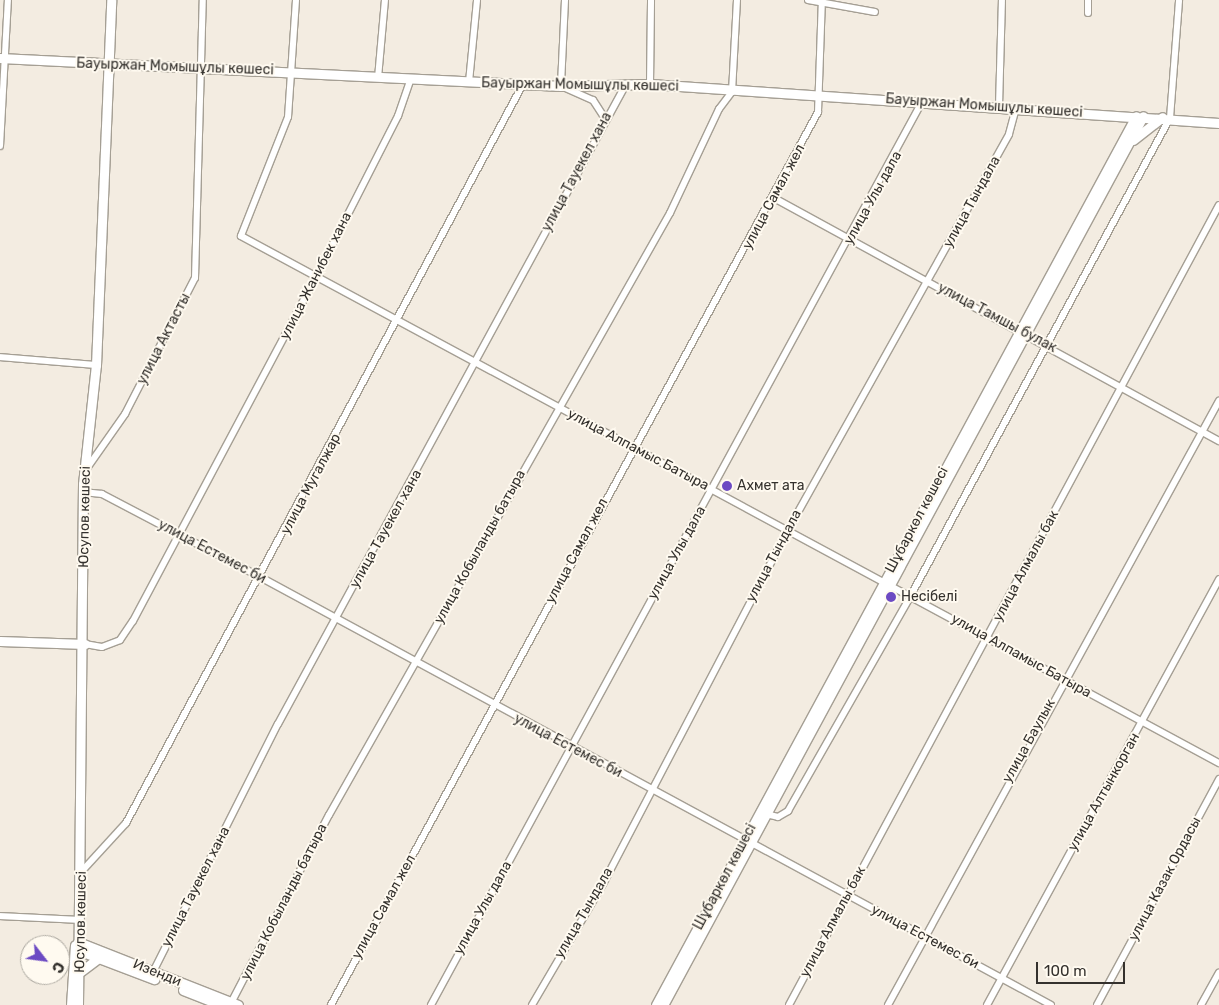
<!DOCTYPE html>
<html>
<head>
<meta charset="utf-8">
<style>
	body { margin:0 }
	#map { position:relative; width:1219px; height:1005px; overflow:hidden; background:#f3ece1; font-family:Rubik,sans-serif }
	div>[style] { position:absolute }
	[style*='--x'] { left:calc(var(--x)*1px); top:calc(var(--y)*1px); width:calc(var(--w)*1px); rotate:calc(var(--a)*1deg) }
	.roads { filter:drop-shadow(1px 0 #a59f94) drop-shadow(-1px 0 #a59f94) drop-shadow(0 1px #a59f94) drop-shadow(0 -1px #a59f94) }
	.street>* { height:6px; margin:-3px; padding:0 3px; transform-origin:3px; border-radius:3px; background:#fff }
	.secondary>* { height:9px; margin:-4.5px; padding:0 4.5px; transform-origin:4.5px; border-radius:4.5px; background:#fff }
	.dots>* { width:14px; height:14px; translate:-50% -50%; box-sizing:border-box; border:2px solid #fffaf0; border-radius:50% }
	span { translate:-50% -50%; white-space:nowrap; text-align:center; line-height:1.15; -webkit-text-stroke:4px #fffaf0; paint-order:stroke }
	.street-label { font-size:14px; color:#34312d }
	.poi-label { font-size:14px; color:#34312d }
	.left { translate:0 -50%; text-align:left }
	.north { position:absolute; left:20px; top:935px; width:50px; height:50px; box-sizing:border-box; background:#fffaf0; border:1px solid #aeaaa2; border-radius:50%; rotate:120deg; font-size:14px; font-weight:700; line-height:20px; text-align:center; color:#34312d }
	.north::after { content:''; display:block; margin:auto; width:18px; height:22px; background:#6c4ac3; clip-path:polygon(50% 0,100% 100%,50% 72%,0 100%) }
	.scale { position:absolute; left:1036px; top:962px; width:89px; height:22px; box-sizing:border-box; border:2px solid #34312d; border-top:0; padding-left:6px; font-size:15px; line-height:18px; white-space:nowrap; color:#34312d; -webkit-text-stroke:4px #fffaf0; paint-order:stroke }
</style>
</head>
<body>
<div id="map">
	<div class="roads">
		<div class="street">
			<i style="--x:296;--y:0;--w:117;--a:93.9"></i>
			<i style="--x:288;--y:117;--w:128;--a:111.6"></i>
			<i style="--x:241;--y:236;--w:1111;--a:28.32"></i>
			<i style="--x:565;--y:0;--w:86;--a:92.7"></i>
			<i style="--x:561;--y:86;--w:35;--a:24"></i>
			<i style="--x:593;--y:100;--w:20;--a:57"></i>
			<i style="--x:808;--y:0;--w:68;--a:10.2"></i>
			<i style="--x:1088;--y:13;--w:13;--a:-90"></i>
			<i style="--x:378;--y:78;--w:78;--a:-84.9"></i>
			<i style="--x:469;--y:82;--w:82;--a:-84.4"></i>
			<i style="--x:650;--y:84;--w:84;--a:-89.3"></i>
			<i style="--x:999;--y:106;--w:106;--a:-88.4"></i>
			<i style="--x:0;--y:146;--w:146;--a:-86.9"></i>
			<i style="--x:774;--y:198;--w:507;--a:28.64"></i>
			<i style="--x:0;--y:357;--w:96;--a:4.8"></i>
			<i style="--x:85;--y:471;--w:70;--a:-54.9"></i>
			<i style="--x:125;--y:414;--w:153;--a:-62.8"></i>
			<i style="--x:195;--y:278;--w:278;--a:-88.4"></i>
			<i style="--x:83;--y:492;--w:19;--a:6"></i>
			<i style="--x:102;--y:494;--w:181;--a:27.7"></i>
			<i style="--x:262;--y:578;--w:897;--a:28.42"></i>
			<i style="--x:85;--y:644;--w:17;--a:10"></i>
			<i style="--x:102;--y:647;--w:19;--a:-21"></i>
			<i style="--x:120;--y:640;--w:23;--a:-56"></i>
			<i style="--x:133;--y:621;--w:390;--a:-62"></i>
			<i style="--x:316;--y:277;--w:181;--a:-63"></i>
			<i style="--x:398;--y:116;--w:40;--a:-71.1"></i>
			<i style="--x:766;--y:814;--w:12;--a:14"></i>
			<i style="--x:778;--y:817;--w:12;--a:-31"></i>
			<i style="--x:788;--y:811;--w:249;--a:-60.3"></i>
			<i style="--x:911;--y:595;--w:543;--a:-61.5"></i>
			<i style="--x:1170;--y:118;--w:118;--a:-85.6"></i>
			<i style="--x:82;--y:871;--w:65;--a:-47.5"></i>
			<i style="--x:126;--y:823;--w:839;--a:-61.75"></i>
			<i style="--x:0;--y:916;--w:78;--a:2.9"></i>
			<i style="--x:152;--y:974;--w:280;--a:-63.3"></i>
			<i style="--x:278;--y:724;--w:728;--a:-61.46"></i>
			<i style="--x:230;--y:1005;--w:214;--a:-62.5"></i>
			<i style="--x:329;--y:815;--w:692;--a:-60.47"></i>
			<i style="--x:670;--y:213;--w:115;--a:-64.8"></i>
			<i style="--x:719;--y:109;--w:21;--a:-53"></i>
			<i style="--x:732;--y:92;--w:92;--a:-86.9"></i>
			<i style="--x:331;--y:1005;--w:1017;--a:-61.39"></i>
			<i style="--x:818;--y:112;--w:112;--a:-88"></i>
			<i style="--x:431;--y:1005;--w:1030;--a:-61.47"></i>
			<i style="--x:532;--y:1005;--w:140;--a:-59.6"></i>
			<i style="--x:603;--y:884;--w:399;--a:-62.4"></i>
			<i style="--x:788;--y:530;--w:453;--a:-60.8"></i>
			<i style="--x:1009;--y:134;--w:28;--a:-75"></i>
			<i style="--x:789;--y:1005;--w:908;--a:-61.74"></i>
			<i style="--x:888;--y:1005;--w:689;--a:-61.28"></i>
			<i style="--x:987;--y:1005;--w:485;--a:-61.4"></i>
			<i style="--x:1097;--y:1005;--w:257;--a:-61.6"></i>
			<i style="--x:1201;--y:1005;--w:37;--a:-61"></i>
		</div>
		<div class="secondary">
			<i style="--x:0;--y:58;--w:562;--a:2.86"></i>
			<i style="--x:561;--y:86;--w:89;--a:-1.3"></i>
			<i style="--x:650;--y:84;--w:570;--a:3.92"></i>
			<i style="--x:1133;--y:140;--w:37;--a:-38"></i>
			<i style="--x:0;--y:641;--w:85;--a:2"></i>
			<i style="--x:78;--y:942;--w:172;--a:21.5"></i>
			<i style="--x:75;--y:949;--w:85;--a:20.8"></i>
			<i style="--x:80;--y:972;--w:25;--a:-37"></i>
			<i style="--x:183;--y:990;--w:41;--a:21.5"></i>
			<i style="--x:71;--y:1005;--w:60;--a:-86.2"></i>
			<i style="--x:78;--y:1005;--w:521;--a:-89.45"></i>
			<i style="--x:83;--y:484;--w:120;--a:-83.8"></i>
			<i style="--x:96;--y:365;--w:365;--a:-87.6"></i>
			<i style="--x:656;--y:1005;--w:1010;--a:-61.63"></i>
			<i style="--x:663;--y:1005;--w:1010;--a:-61.63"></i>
		</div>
	</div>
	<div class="dots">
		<i style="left:727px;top:486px;background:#6c4ac3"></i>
		<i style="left:891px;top:597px;background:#6c4ac3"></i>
	</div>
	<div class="street-label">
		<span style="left:175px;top:67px;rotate:2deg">Бауыржан Момышұлы көшесі</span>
		<span style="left:580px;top:85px;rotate:1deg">Бауыржан Момышұлы көшесі</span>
		<span style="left:984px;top:106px;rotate:4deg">Бауыржан Момышұлы көшесі</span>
		<span style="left:577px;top:172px;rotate:-62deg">улица Тауекел хана</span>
		<span style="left:774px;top:197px;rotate:-62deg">улица Самал жел</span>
		<span style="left:873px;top:198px;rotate:-61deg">улица Улы дала</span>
		<span style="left:972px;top:202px;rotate:-61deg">улица Тындала</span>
		<span style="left:316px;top:276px;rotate:-63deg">улица Жанибек хана</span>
		<span style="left:997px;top:318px;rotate:28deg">улица Тамшы булак</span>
		<span style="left:164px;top:339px;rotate:-63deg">улица Актасты</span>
		<span style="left:638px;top:450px;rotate:28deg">улица Алпамыс Батыра</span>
		<span style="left:311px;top:484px;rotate:-62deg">улица Мугалжар</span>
		<span style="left:85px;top:517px;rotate:-89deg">Юсупов көшесі</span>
		<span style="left:917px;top:520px;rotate:-62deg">Шұбаркөл көшесі</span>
		<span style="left:386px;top:529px;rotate:-61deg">улица Тауекел хана</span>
		<span style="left:480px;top:547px;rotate:-61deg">улица Кобыланды батыра</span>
		<span style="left:577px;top:551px;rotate:-62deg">улица Самал жел</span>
		<span style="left:212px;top:552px;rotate:28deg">улица Естемес би</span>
		<span style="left:677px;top:553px;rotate:-61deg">улица Улы дала</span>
		<span style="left:774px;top:556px;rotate:-62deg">улица Тындала</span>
		<span style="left:1026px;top:566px;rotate:-62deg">улица Алмалы бак</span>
		<span style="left:1021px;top:656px;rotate:29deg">улица Алпамыс Батыра</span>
		<span style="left:1029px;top:741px;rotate:-61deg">улица Баулык</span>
		<span style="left:568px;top:746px;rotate:28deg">улица Естемес би</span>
		<span style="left:1104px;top:792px;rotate:-61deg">улица Алтынкорган</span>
		<span style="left:725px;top:877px;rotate:-62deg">Шұбаркөл көшесі</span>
		<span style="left:1165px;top:879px;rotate:-62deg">улица Казак Ордасы</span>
		<span style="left:196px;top:887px;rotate:-63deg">улица Тауекел хана</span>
		<span style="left:284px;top:902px;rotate:-63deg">улица Кобыланды батыра</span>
		<span style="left:384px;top:907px;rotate:-61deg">улица Самал жел</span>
		<span style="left:483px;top:908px;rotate:-61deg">улица Улы дала</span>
		<span style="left:584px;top:913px;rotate:-60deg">улица Тындала</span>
		<span style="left:81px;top:922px;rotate:-89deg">Юсупов көшесі</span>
		<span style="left:833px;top:922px;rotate:-62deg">улица Алмалы бак</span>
		<span style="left:925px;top:937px;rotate:28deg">улица Естемес би</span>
		<span style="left:157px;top:973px;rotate:22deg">Изенди</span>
	</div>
	<div class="poi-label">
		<span class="left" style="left:737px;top:486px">Ахмет ата</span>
		<span class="left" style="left:901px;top:597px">Несібелі</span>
	</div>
	<div class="north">С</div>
	<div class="scale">100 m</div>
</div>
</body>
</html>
